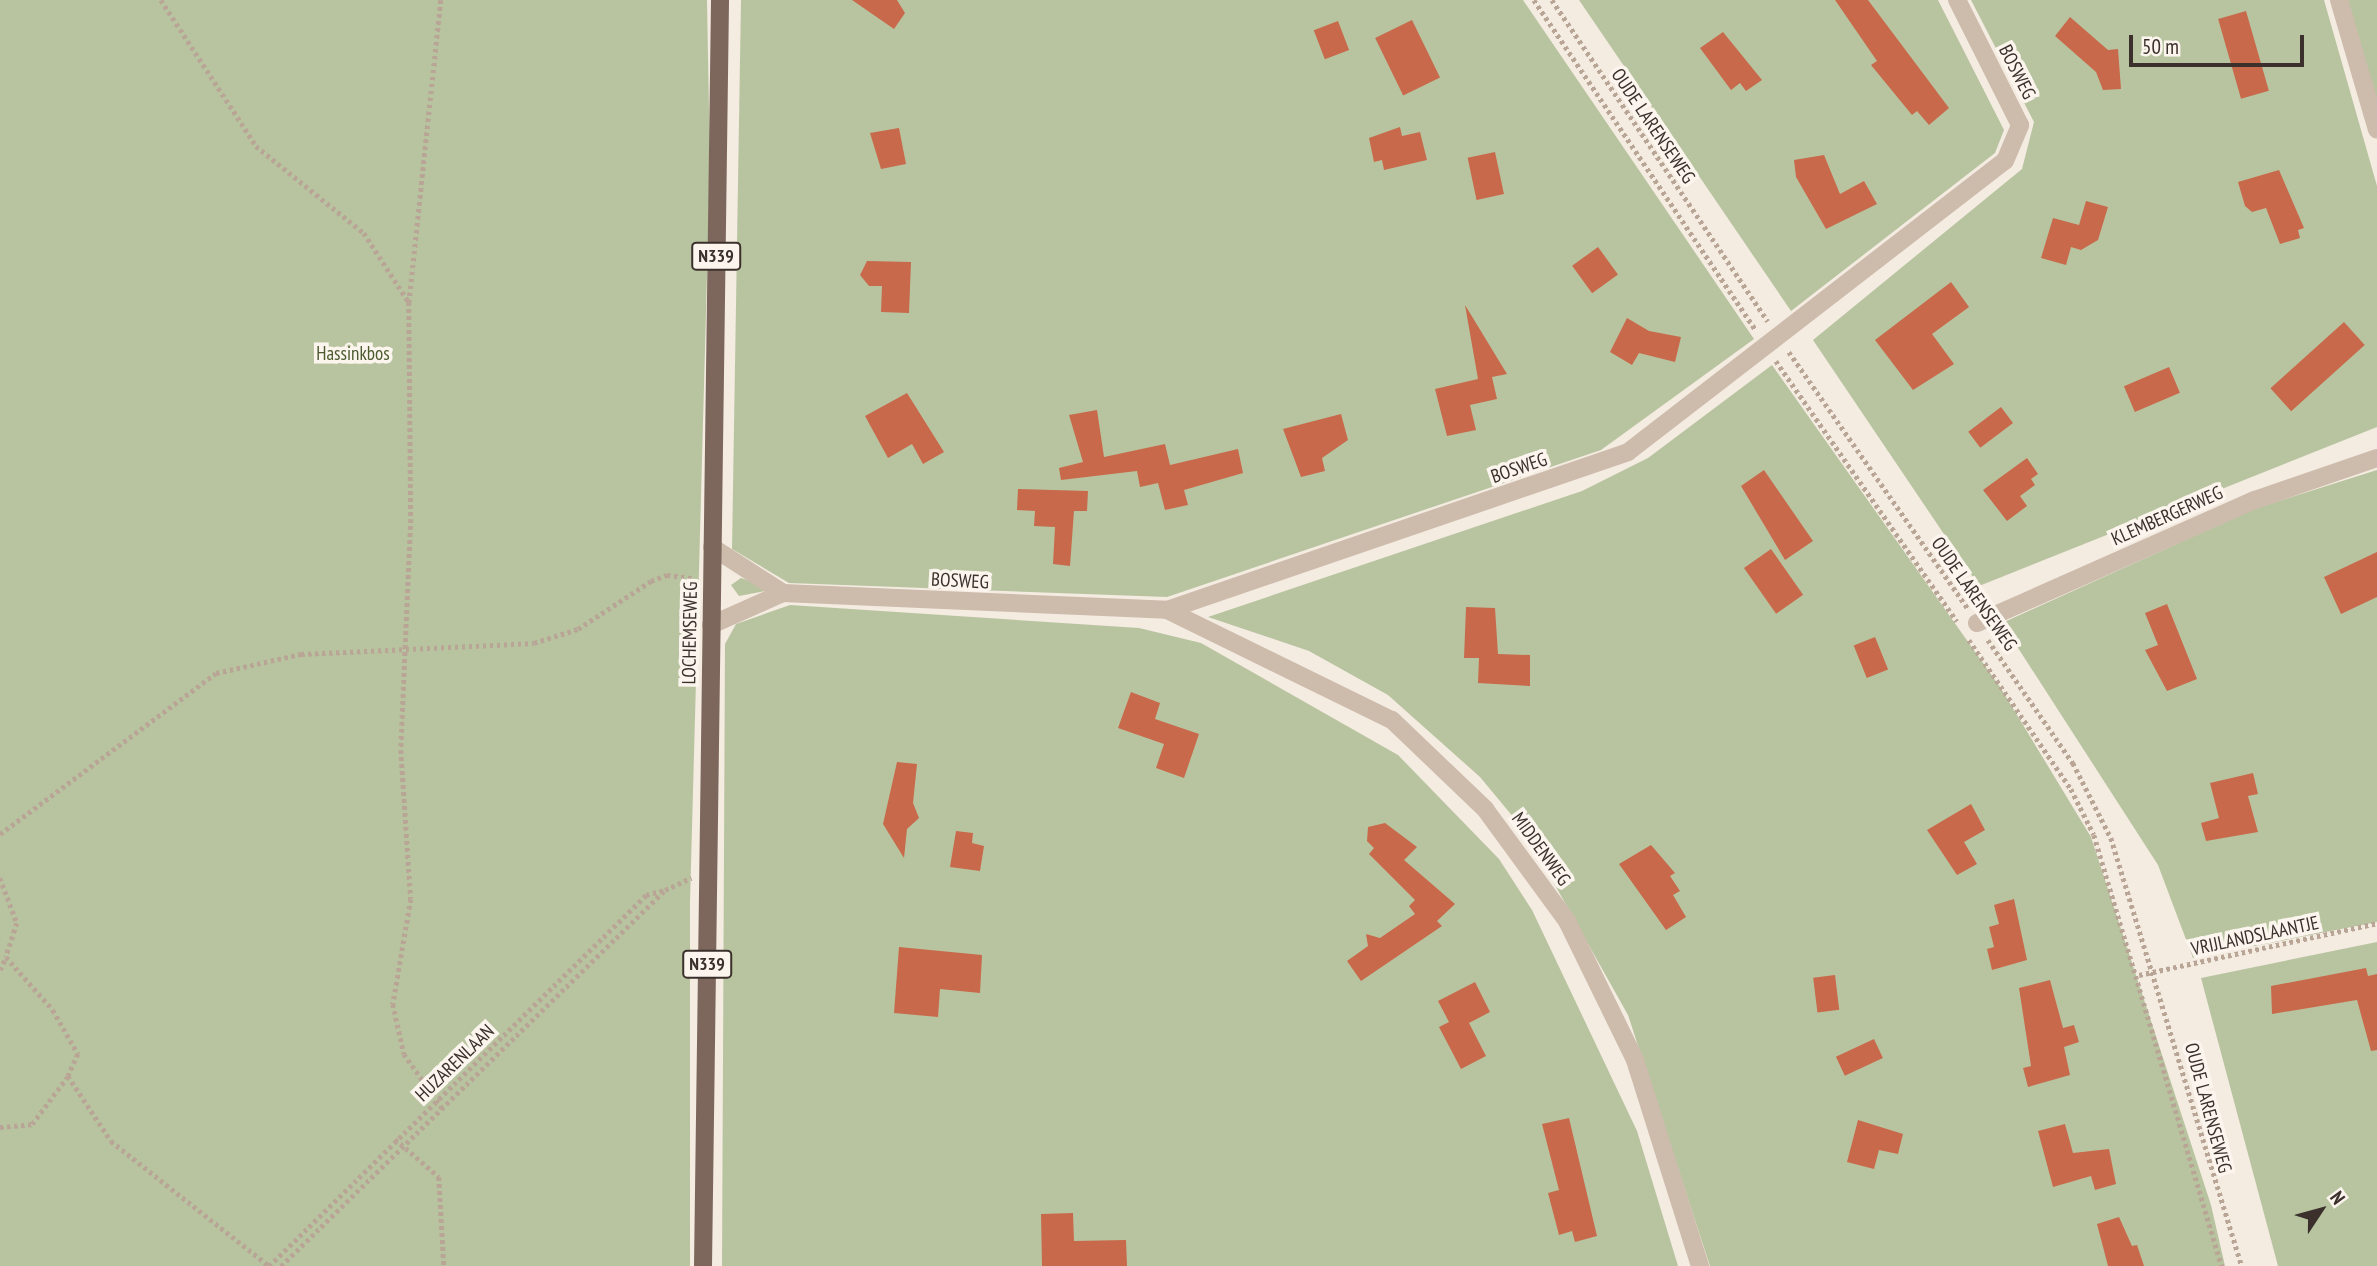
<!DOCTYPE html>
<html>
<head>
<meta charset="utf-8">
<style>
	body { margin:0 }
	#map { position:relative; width:2377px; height:1266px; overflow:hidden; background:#f4ebe1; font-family:"PT Sans Narrow",sans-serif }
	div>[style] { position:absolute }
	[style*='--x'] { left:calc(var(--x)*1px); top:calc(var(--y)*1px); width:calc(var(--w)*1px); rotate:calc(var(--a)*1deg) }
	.green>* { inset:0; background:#b8c4a0 }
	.building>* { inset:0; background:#c8694b; transform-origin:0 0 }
	.path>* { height:4.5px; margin-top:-2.25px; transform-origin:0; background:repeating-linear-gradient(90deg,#b9a596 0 3.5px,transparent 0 7px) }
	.minor>* { height:18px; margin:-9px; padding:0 9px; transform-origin:9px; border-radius:9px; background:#cdbbac }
	.major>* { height:18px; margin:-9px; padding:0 9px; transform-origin:9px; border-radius:9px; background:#7d675c }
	span { translate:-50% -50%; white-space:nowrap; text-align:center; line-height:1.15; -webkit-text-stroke:7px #fbf5ee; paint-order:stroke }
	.shield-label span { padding:2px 5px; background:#fbf5ee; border:2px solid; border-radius:5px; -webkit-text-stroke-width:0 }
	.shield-label { font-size:18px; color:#3b302b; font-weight:700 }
	.street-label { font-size:19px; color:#3b302b }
	.park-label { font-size:19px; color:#4a5a2e }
	.north { position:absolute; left:2286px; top:1175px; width:70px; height:70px; -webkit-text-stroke:5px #fbf5ee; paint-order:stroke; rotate:54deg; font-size:19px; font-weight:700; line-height:28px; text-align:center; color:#3b302b }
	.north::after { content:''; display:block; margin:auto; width:24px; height:32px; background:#3b302b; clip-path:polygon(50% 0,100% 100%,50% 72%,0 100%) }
	.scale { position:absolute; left:2129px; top:35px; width:175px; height:32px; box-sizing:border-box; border:4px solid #3b302b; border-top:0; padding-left:9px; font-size:21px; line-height:24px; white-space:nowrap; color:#3b302b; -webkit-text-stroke:5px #fbf5ee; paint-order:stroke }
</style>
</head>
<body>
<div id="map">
	<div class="green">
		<i style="clip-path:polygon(0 0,707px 0,710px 165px,690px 902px,690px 1266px,0 1266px)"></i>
		<i style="clip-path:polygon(741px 0,1523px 0,1754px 339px,1601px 450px,1167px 597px,789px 583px,732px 549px)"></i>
		<i style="clip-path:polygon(1579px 0,1938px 0,2004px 130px,1995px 153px,1791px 311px)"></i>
		<i style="clip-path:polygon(1971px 0,2324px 0,2377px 186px,2377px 427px,1979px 586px,1813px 340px,2022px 169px,2034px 122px)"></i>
		<i style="clip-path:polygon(2346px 0,2377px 0,2377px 106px)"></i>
		<i style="clip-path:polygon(1772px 365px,2000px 687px,2091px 837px,2211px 1205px,2225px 1266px,1710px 1266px,1628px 1015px,1524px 830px,1480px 777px,1388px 695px,1309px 651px,1208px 617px,1582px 491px,1648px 458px)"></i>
		<i style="clip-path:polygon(2377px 470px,2377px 922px,2193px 958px,2158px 865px,2002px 623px,2254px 509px)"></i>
		<i style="clip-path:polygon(741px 578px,750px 581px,770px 590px,739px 596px,731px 585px)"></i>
		<i style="clip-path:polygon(790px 605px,1139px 628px,1201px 643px,1398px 755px,1499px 859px,1532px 910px,1637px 1131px,1678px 1266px,722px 1266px,725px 644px,736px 624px)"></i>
		<i style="clip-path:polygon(2377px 942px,2377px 1266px,2278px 1266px,2201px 978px)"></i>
	</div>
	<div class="building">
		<i style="clip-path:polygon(852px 0,897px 0,905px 13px,894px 29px)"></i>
		<i style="clip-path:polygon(1835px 0,1868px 0,1949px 108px,1929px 125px,1917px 111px,1912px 115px,1871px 65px,1877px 61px)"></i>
		<i style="left:2246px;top:11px;width:83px;height:29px;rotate:74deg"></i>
		<i style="clip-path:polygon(2070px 17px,2108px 50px,2118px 49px,2121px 89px,2103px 90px,2096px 72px,2055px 36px)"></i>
		<i style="left:1412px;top:20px;width:64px;height:41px;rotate:64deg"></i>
		<i style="left:1338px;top:21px;width:31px;height:26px;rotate:69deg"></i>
		<i style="clip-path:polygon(1723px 32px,1762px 80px,1746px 91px,1740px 83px,1731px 90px,1700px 48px)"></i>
		<i style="clip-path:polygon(1400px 127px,1402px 136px,1420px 132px,1427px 160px,1384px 170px,1382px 160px,1374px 162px,1369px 138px)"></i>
		<i style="clip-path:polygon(899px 128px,906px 164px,881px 169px,870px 133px)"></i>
		<i style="left:1495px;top:152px;width:43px;height:28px;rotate:78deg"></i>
		<i style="clip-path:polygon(1824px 155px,1840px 194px,1864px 181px,1877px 204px,1826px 229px,1796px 177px,1794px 160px)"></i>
		<i style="clip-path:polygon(2279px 170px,2304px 228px,2298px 230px,2300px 238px,2280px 244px,2266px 208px,2252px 212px,2245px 206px,2238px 182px)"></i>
		<i style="clip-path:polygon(2086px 201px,2108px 207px,2098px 240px,2081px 250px,2071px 247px,2066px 265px,2041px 258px,2053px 218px,2079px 225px)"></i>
		<i style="left:1598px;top:247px;width:34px;height:32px;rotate:54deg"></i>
		<i style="clip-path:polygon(867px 261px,911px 262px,909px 313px,881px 312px,882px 286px,869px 286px,860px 275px)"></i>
		<i style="clip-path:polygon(1951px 282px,1969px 307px,1932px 334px,1954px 364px,1913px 390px,1875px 340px)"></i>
		<i style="clip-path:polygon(1465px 305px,1507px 374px,1492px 377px,1497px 399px,1470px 405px,1476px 430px,1447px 436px,1435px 389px,1478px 379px)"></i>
		<i style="clip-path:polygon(1627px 318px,1649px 331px,1681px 337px,1675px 362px,1639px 353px,1632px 365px,1610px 352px)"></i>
		<i style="left:2344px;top:322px;width:31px;height:99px;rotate:48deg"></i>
		<i style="left:2169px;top:367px;width:28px;height:49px;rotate:67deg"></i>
		<i style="clip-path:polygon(907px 393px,944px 452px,923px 464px,912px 444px,888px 458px,865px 416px)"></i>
		<i style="left:2001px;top:407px;width:20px;height:41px;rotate:53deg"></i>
		<i style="clip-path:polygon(1097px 410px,1104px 457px,1165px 444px,1170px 465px,1238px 449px,1243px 473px,1184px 490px,1188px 505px,1165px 510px,1158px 483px,1140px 487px,1137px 471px,1061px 480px,1059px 468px,1083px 462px,1069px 415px)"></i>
		<i style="clip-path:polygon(1341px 414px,1348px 440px,1322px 458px,1325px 471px,1301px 477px,1283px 429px)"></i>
		<i style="clip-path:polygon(2027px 458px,2038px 474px,2031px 479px,2035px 485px,2020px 496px,2027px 506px,2007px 521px,1983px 490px)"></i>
		<i style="clip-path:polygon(1764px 470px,1813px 541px,1785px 560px,1741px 486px)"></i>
		<i style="clip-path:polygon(1018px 489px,1088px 491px,1087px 511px,1074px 511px,1070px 566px,1053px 564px,1055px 527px,1034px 526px,1035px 511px,1017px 510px)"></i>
		<i style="left:1771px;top:549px;width:56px;height:33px;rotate:55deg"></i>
		<i style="clip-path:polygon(2377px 552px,2377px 597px,2341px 614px,2324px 577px)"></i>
		<i style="clip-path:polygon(2167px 604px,2197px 679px,2167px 691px,2145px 650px,2158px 645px,2145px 613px)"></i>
		<i style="clip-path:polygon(1466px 607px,1495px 608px,1498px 654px,1530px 655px,1530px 686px,1478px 683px,1479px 658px,1464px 658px)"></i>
		<i style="left:1875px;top:637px;width:35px;height:23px;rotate:68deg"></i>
		<i style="clip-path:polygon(1131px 692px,1160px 703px,1155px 719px,1199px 734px,1184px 778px,1156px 768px,1164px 744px,1118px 728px)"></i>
		<i style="clip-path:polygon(897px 762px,917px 764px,913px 803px,919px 818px,907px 829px,904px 858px,883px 824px)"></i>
		<i style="clip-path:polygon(2253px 773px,2258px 794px,2248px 796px,2258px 832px,2206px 841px,2201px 823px,2219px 818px,2210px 783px)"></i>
		<i style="clip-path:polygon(1971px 804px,1985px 830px,1964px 842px,1977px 864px,1957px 875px,1927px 830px)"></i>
		<i style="clip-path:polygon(1385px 823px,1417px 847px,1404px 860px,1455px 904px,1437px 921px,1442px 926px,1361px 981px,1347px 961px,1368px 946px,1366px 934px,1380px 938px,1415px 914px,1409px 906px,1415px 900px,1369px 854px,1374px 848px,1367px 841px,1368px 827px)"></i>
		<i style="clip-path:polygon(956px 831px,973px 833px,972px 843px,984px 846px,980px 871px,950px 867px)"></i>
		<i style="clip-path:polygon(1651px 845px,1675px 873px,1670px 876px,1680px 891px,1673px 895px,1686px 917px,1666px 930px,1619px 864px)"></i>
		<i style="clip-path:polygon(2014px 899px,2027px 960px,1992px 970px,1987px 949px,1994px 947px,1989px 927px,1999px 924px,1994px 905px)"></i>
		<i style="clip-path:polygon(899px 947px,982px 955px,980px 993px,940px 989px,938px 1017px,894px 1013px)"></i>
		<i style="clip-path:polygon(2366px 968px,2368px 976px,2377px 974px,2377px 1050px,2371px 1051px,2357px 1000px,2272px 1014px,2271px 986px)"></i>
		<i style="left:1835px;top:975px;width:35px;height:22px;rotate:83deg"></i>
		<i style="clip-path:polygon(2050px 980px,2063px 1028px,2074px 1025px,2079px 1042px,2064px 1047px,2070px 1075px,2028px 1087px,2023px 1068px,2031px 1066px,2019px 988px)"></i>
		<i style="clip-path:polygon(1475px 982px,1490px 1012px,1469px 1023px,1486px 1056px,1461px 1069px,1439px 1027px,1449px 1022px,1438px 1001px)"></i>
		<i style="left:1874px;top:1039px;width:21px;height:42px;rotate:65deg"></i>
		<i style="clip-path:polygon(1569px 1118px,1597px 1236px,1575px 1242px,1572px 1231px,1559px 1235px,1548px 1193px,1559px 1190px,1542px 1124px)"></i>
		<i style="clip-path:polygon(1858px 1120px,1903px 1134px,1898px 1154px,1879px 1150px,1874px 1169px,1847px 1162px)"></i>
		<i style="clip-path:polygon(2065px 1124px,2073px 1153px,2109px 1149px,2116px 1184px,2095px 1190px,2091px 1176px,2053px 1187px,2038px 1131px)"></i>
		<i style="clip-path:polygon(1073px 1213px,1074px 1241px,1126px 1240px,1127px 1266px,1042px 1266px,1041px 1214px)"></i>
		<i style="clip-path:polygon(2119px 1217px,2132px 1246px,2137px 1245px,2144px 1266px,2108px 1266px,2097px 1224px)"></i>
	</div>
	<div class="path">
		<i style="--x:161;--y:0;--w:174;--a:56.9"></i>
		<i style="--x:256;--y:146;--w:139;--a:38.9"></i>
		<i style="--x:364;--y:233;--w:81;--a:57.1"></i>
		<i style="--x:441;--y:0;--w:304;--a:96"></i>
		<i style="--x:409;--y:302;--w:217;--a:89.5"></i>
		<i style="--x:411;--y:519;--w:231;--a:92.5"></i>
		<i style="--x:401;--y:750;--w:149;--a:86.2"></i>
		<i style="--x:411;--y:899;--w:107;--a:99.7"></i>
		<i style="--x:393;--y:1004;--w:51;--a:77.6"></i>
		<i style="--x:404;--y:1054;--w:67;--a:54.7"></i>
		<i style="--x:1534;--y:0;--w:398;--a:56.1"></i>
		<i style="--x:1552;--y:0;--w:387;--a:56.1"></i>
		<i style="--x:1789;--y:352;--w:313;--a:55.1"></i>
		<i style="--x:1776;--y:361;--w:317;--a:55.2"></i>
		<i style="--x:1969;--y:640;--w:181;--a:55.6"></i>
		<i style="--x:2071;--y:789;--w:51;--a:63.4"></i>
		<i style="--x:2094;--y:835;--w:450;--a:73.5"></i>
		<i style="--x:1988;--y:640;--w:150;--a:55.4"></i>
		<i style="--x:2073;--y:763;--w:84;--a:63.1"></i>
		<i style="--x:2111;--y:838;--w:448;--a:73"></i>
		<i style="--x:0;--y:834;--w:269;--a:-36.7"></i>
		<i style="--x:216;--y:673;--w:87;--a:-12.6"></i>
		<i style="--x:301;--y:654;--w:233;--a:-2.7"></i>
		<i style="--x:534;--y:643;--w:46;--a:-17.7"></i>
		<i style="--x:578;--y:629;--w:87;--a:-33.3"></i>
		<i style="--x:651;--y:581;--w:17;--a:-21"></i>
		<i style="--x:667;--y:575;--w:26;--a:7"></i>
		<i style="--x:0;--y:878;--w:48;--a:69.3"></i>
		<i style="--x:17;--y:923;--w:36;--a:108"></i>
		<i style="--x:6;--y:957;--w:71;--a:48.4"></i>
		<i style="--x:53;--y:1010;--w:51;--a:60.4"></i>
		<i style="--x:78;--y:1054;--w:24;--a:114"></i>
		<i style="--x:68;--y:1076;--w:78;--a:56.5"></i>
		<i style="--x:111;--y:1141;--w:201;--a:38.3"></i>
		<i style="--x:269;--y:1266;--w:529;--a:-44.54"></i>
		<i style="--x:646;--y:895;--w:20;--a:-15"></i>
		<i style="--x:0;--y:970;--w:14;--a:-65"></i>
		<i style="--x:2139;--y:975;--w:244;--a:-12.3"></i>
		<i style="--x:0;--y:1127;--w:32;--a:-5"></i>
		<i style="--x:32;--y:1124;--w:60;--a:-53.1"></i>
		<i style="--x:395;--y:1139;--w:58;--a:40.8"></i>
		<i style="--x:439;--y:1177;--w:89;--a:86.8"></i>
		<i style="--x:281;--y:1266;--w:537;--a:-44.4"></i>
		<i style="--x:665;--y:890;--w:29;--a:-25"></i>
	</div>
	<div class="minor">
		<i style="--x:2339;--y:0;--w:135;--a:73.7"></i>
		<i style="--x:712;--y:547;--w:85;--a:32.9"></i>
		<i style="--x:783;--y:593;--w:384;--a:2.5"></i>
		<i style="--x:1167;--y:610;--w:487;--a:-18.9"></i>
		<i style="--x:1628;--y:452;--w:476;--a:-37.7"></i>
		<i style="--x:2005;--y:161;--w:39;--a:-67"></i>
		<i style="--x:2020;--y:125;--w:140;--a:-116.7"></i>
		<i style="--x:1167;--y:610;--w:250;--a:26.1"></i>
		<i style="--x:1392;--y:720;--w:129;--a:43.7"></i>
		<i style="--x:1485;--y:809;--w:139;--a:53.8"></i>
		<i style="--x:1567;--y:921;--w:155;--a:63.9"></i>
		<i style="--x:1635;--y:1060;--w:216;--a:72.5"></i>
		<i style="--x:1977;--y:623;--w:304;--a:-23.9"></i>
		<i style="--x:2255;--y:500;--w:129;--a:-19"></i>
		<i style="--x:711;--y:625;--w:79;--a:-24"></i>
	</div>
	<div class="major">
		<i style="--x:703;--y:1266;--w:1266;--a:-89.23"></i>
	</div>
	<div class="shield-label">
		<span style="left:716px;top:256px">N339</span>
		<span style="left:707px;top:964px">N339</span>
	</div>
	<div class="street-label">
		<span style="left:2017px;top:72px;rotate:63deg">BOSWEG</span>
		<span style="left:1653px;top:126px;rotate:56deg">OUDE LARENSEWEG</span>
		<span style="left:1519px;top:468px;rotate:-19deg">BOSWEG</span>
		<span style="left:2167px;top:516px;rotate:-24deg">KLEMBERGERWEG</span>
		<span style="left:960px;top:581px;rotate:3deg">BOSWEG</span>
		<span style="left:1974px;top:594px;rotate:55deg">OUDE LARENSEWEG</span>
		<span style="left:690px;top:633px;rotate:-89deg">LOCHEMSEWEG</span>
		<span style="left:1541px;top:849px;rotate:54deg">MIDDENWEG</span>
		<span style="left:2255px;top:936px;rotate:-12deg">VRIJLANDSLAANTJE</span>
		<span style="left:455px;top:1063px;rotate:-44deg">HUZARENLAAN</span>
		<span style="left:2208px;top:1108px;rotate:75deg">OUDE LARENSEWEG</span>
	</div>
	<div class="park-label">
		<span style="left:353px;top:354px">Hassinkbos</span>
	</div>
	<div class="north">N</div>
	<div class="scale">50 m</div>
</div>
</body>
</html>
